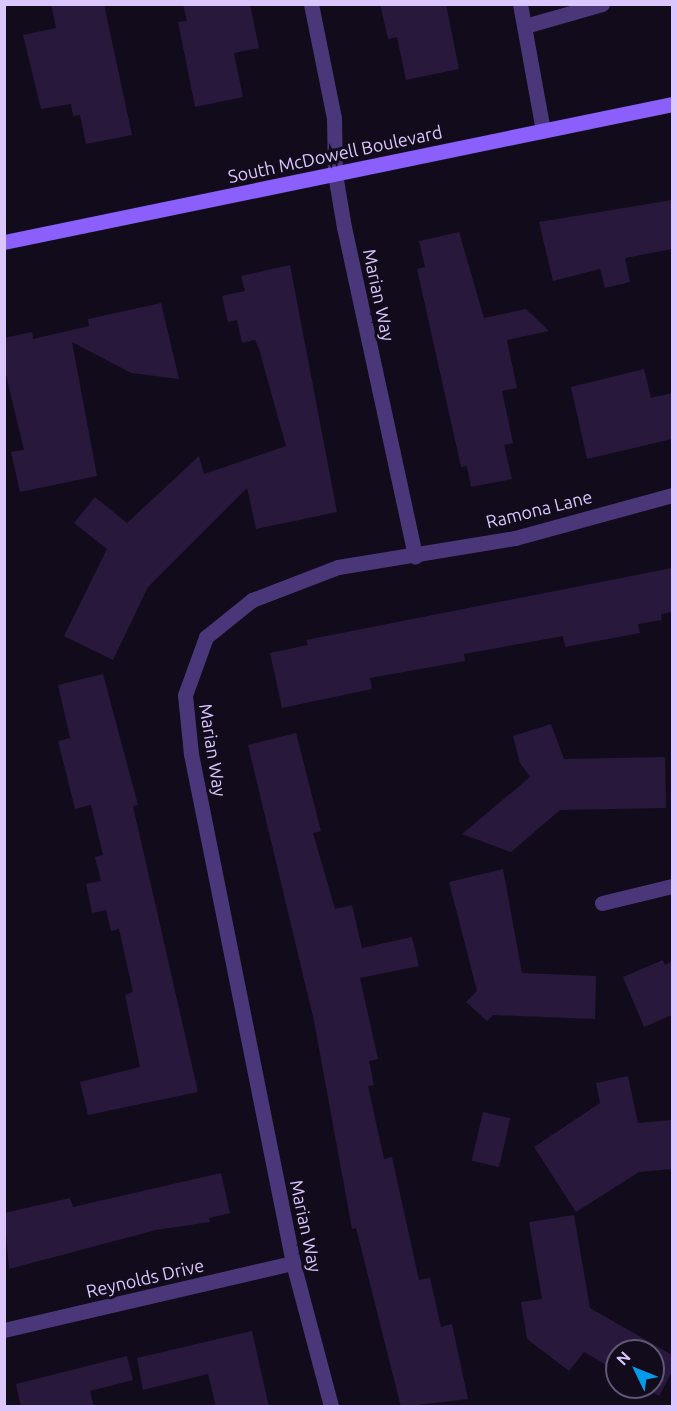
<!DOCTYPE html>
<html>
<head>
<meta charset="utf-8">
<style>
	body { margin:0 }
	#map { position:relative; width:677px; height:1411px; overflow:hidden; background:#120b1b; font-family:Ubuntu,sans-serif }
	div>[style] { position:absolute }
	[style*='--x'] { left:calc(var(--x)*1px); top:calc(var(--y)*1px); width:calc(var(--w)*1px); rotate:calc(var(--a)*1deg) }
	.building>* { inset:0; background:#28183c; transform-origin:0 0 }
	.lane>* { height:15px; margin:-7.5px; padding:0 7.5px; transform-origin:7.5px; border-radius:7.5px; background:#4a377a }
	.street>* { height:15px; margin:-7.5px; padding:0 7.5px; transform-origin:7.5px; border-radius:7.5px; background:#4a377a }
	.secondary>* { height:15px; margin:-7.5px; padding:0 7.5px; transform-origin:7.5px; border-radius:7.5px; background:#8a5ffc }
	span { translate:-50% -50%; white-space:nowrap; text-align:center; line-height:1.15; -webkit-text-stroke:6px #120b1b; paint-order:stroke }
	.street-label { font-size:18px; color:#dbc6fe }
	.frame { position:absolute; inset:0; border:6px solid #dbc6fe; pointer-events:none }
	.north { position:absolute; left:605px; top:1339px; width:60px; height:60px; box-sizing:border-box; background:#120b1b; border:2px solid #625676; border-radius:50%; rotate:313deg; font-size:16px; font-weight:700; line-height:24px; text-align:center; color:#dbc6fe }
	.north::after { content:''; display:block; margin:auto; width:21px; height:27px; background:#049bec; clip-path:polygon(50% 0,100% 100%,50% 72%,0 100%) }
</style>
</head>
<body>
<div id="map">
	<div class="building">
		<i style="clip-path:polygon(51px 4px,104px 4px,132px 135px,86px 144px,80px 115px,73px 116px,71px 104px,41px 109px,23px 35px,56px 28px)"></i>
		<i style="clip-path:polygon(183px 4px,250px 4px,259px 48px,234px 53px,243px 97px,195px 107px,178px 22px,187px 21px)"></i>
		<i style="clip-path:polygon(380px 4px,446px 4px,459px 69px,406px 80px,397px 37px,388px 39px)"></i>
		<i style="clip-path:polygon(672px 200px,672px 249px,625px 258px,630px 282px,605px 288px,600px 269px,553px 281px,539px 222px)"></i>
		<i style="clip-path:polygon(459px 232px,484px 318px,526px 309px,549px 331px,507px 340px,517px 388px,502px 391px,513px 443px,504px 445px,512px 479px,471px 487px,467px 466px,461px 467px,417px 269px,425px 267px,419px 241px)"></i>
		<i style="clip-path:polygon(290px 265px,337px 512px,256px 529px,247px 488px,148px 587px,113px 660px,64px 636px,107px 549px,74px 523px,95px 497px,127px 523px,199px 456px,204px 474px,286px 446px,259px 349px,255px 340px,242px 343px,237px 320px,228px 322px,222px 296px,245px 291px,241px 276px)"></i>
		<i style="clip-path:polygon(161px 303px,179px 379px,131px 373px,72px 342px,97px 476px,20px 492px,11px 452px,24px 450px,4px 367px,4px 338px,32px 332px,33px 339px,89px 326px,88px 319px)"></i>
		<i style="clip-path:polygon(644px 369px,651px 398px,672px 393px,672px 439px,587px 459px,571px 387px)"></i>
		<i style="clip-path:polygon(672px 568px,672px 612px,661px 614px,662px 620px,638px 624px,640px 633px,565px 647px,563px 636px,464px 654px,465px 661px,370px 678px,372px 689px,282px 708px,270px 653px,308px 645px,306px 640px)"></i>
		<i style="clip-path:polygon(103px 674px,138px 805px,133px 806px,198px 1092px,88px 1115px,80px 1082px,140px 1067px,125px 995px,133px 992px,119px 929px,111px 931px,106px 910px,92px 913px,86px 884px,101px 881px,95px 857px,103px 855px,91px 805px,75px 809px,58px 741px,70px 738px,58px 685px)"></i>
		<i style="clip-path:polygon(551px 724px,564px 759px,665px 757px,666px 808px,560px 810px,511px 852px,462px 834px,530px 777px,520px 763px,513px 736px)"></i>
		<i style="clip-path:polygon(296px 733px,321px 831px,313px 833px,335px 909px,352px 905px,362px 948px,412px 937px,419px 966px,360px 978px,378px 1059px,369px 1061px,374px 1085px,368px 1086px,384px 1159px,392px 1157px,419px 1280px,430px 1278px,441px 1327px,452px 1324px,468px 1399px,401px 1407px,356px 1228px,352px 1229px,314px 1021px,248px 745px)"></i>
		<i style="clip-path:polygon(503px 869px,522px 973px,596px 976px,595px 1019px,493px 1015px,487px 1021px,466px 1002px,477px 991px,449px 882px)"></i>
		<i style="clip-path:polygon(663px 960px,665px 965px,672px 961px,672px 1015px,644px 1027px,623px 977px)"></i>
		<i style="clip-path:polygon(628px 1076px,638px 1123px,671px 1120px,672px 1169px,639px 1172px,576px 1212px,534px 1147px,600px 1103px,596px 1083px)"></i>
		<i style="left:483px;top:1112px;width:28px;height:50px;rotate:13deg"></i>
		<i style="clip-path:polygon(221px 1173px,230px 1213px,209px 1218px,210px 1222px,156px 1230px,9px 1269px,4px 1213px,70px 1198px,73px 1207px)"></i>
		<i style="clip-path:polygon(574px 1215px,590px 1308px,672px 1355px,672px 1372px,659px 1396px,644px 1387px,653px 1387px,653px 1351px,617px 1351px,617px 1371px,584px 1352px,569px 1371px,527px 1339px,521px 1302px,542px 1299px,529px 1222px)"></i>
		<i style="clip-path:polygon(252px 1331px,269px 1407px,216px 1407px,208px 1374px,143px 1390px,137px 1358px)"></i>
		<i style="clip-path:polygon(127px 1356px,133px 1380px,90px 1391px,94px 1407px,21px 1407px,16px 1384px)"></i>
	</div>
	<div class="lane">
		<i style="--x:520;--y:4;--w:129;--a:79.7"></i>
		<i style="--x:525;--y:26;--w:80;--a:-15.9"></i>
	</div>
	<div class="street">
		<i style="--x:311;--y:4;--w:116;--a:78.6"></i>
		<i style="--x:334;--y:118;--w:56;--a:89"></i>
		<i style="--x:335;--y:174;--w:54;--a:80.4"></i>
		<i style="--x:344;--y:227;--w:337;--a:77.8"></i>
		<i style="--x:602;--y:903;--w:72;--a:-13.7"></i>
		<i style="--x:4;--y:1330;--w:297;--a:-13.1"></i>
		<i style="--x:331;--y:1406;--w:148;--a:-104.9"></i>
		<i style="--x:293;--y:1263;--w:519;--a:-101.33"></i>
		<i style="--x:191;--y:754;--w:59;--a:-95.8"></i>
		<i style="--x:185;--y:695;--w:62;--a:-70.1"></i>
		<i style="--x:206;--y:637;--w:59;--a:-38.8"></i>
		<i style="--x:252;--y:600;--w:92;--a:-21"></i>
		<i style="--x:338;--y:567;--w:179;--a:-9.3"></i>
		<i style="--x:515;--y:538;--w:163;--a:-15.3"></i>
	</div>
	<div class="secondary">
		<i style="--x:4;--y:242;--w:682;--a:-11.67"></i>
	</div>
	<div class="street-label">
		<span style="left:335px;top:154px;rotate:-12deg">South McDowell Boulevard</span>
		<span style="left:379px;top:295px;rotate:78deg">Marian Way</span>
		<span style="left:539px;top:509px;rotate:-14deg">Ramona Lane</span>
		<span style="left:213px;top:750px;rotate:81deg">Marian Way</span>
		<span style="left:306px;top:1226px;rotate:78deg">Marian Way</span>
		<span style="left:145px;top:1278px;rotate:-13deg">Reynolds Drive</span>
	</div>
	<div class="frame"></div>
	<div class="north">N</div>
</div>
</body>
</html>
